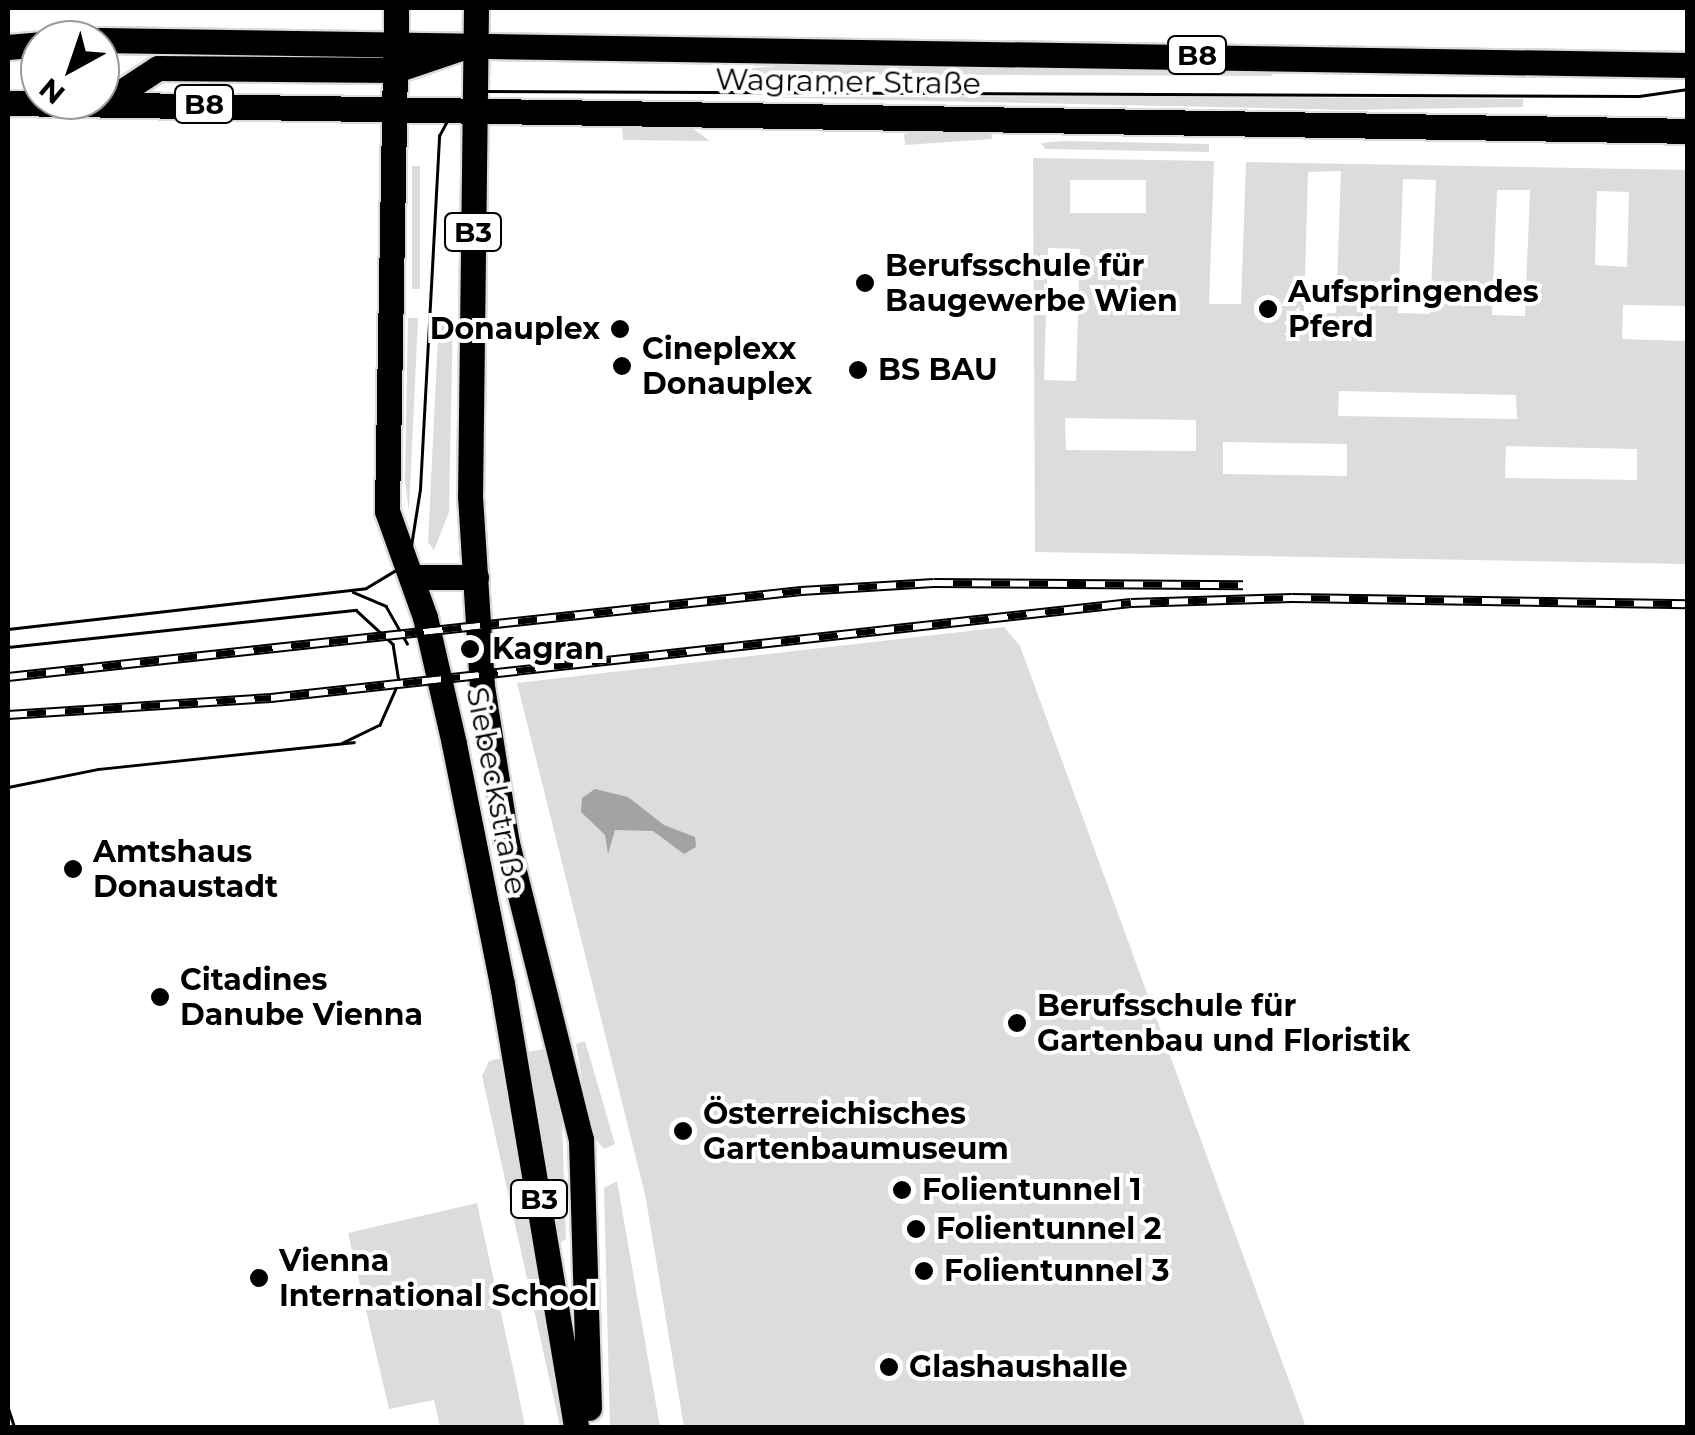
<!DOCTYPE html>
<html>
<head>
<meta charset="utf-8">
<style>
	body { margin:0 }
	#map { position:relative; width:1695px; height:1435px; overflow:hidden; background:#fff; font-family:Montserrat,sans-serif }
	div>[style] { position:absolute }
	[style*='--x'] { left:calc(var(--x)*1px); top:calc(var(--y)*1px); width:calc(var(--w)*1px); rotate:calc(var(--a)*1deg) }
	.green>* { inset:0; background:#dcdcdc; transform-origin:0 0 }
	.water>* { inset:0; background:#a3a3a3 }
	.roads { filter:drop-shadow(2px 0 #dbdbdb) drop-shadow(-2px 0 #dbdbdb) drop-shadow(0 2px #dbdbdb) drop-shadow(0 -2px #dbdbdb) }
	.primary>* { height:25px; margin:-12.5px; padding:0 12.5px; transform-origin:12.5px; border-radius:12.5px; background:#000 }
	.tram>* { height:2.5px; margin:-1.25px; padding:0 1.25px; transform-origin:1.25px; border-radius:1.25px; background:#000 }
	.rail>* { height:10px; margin-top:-5px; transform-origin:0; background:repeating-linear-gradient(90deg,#fff 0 19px,#000 0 38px); box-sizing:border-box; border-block:2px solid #000 }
	.dots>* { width:28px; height:28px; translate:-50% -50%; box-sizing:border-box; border:5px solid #fff; border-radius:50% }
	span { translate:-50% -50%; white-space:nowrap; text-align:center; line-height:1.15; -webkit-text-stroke:8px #fff; paint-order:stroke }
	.shield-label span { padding:2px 8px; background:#fff; border:2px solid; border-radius:8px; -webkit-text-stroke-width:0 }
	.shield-label { font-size:28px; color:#000; font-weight:700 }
	.street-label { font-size:30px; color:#000 }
	.poi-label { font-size:30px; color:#000; font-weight:700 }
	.left { translate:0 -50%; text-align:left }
	.right { translate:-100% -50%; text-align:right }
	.frame { position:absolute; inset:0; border:10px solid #000; pointer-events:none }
	.north { position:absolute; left:20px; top:20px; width:100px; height:100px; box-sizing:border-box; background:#fff; border:2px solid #999; border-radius:50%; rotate:220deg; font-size:28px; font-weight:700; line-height:40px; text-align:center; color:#000 }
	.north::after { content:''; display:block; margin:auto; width:35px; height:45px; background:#000; clip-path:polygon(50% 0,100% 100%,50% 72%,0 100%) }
</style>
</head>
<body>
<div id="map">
	<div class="green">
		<i style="clip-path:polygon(815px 63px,1271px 71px,1272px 76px,752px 74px,752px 68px)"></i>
		<i style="clip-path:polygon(754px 97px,1134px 96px,1523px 99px,1523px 107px,1347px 110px)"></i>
		<i style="clip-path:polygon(622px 127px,692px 128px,710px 141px,623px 140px)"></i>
		<i style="clip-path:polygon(923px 130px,991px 132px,992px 139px,905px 145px,904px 134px)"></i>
		<i style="clip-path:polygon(1041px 143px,1063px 141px,1209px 144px,1209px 152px,1045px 149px)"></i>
		<i style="clip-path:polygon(evenodd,1033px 158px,1214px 161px,1209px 304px,1241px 304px,1246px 162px,1687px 170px,1687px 306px,1623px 305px,1622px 339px,1687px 341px,1687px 564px,1035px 552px,1033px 158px,1341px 171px,1336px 313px,1304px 313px,1308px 172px,1341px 171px,1033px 158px,1403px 179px,1436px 180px,1430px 314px,1398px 313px,1403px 179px,1033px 158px,1070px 180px,1146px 180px,1146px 213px,1070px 213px,1070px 180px,1033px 158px,1497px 190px,1530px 190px,1525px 316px,1492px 315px,1497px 190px,1033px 158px,1597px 191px,1629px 192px,1627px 267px,1595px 265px,1597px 191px,1033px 158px,1048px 248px,1080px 249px,1076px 381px,1044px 380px,1048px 248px,1033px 158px,1339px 391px,1516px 395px,1517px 419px,1338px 416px,1339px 391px,1033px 158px,1065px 418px,1196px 420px,1196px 451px,1066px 450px,1065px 418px,1033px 158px,1223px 442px,1347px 444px,1347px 476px,1223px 474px,1223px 442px,1033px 158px,1506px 446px,1637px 449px,1637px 480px,1505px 478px,1506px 446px)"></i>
		<i style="left:412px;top:166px;width:8px;height:123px"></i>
		<i style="clip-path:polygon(408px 318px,418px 318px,409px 511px,405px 481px)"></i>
		<i style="clip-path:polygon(439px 318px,453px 318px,450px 457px,449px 512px,434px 550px,428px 542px)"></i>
		<i style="clip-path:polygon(1004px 627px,1020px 646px,1306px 1427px,684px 1427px,645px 1194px,517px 683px)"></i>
		<i style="clip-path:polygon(585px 1041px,615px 1144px,604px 1149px,591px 1134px,576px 1044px)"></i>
		<i style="clip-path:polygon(548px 1048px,562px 1119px,566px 1239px,560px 1243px,524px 1053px)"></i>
		<i style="clip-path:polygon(505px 1057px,568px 1427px,560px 1427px,482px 1076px,489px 1061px)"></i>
		<i style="clip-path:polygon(617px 1181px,660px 1427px,610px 1427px,604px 1188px)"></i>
		<i style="clip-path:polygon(477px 1203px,516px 1382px,525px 1427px,440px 1427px,434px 1400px,389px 1409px,348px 1233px)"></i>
	</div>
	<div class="water">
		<i style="clip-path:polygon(595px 789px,628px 797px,664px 825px,695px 837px,696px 847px,684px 854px,653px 831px,615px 830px,608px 854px,605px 835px,581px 812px,582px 798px)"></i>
	</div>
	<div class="roads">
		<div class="primary">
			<i style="--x:396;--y:8;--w:503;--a:91.03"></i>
			<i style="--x:387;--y:511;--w:113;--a:70.3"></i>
			<i style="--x:425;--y:617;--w:130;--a:77.1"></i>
			<i style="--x:454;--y:744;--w:245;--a:78.7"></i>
			<i style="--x:502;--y:984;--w:450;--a:80.5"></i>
			<i style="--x:476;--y:8;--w:488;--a:90.7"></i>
			<i style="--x:470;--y:496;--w:190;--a:86.4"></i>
			<i style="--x:482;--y:686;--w:159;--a:81"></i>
			<i style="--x:507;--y:843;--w:305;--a:76"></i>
			<i style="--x:581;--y:1139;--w:269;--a:88.3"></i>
			<i style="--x:100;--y:40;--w:1588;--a:0.9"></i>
			<i style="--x:8;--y:47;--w:32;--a:-5"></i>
			<i style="--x:106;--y:102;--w:62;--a:-33.2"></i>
			<i style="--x:158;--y:68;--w:238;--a:0.5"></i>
			<i style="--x:396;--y:70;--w:75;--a:-18.7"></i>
			<i style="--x:8;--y:103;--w:1680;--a:0.95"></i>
			<i style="--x:412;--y:577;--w:64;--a:0"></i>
		</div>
	</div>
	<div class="tram">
		<i style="--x:353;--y:592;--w:36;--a:23"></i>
		<i style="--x:386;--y:606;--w:43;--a:60.4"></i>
		<i style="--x:8;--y:629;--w:360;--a:-6.5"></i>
		<i style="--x:366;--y:588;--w:39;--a:-31"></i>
		<i style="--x:399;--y:568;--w:25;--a:-61"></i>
		<i style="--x:411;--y:546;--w:58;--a:-81"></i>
		<i style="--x:420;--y:489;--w:354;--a:-86.9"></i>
		<i style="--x:439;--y:136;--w:30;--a:-62"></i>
		<i style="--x:453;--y:110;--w:35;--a:-33"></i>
		<i style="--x:482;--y:91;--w:1157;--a:0.25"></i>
		<i style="--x:1639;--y:96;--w:49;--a:-8.1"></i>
		<i style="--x:8;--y:647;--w:350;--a:-6.1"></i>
		<i style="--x:356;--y:610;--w:50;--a:42.6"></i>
		<i style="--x:393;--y:644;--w:38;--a:81"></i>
		<i style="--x:399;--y:682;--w:47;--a:113.8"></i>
		<i style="--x:380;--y:725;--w:41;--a:154.1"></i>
		<i style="--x:8;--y:787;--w:92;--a:-11.3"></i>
		<i style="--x:98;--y:769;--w:257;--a:-6"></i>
		<i style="--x:8;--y:1407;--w:22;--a:72"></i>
	</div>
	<div class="rail">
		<i style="--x:8;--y:677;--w:798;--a:-6.19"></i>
		<i style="--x:801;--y:591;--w:133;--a:-3.4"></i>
		<i style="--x:934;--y:583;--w:309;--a:0.4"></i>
		<i style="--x:8;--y:715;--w:264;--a:-3.7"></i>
		<i style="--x:271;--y:698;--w:865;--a:-6.3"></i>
		<i style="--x:1131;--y:603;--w:161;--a:-1.8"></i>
		<i style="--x:1292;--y:598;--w:396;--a:0.9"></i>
	</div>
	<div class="dots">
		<i style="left:865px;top:283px;background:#000"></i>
		<i style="left:1268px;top:309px;background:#000"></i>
		<i style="left:620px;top:329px;background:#000"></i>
		<i style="left:622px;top:366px;background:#000"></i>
		<i style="left:858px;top:370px;background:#000"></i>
		<i style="left:470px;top:649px;background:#000"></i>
		<i style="left:73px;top:869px;background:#000"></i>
		<i style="left:160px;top:997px;background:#000"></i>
		<i style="left:1017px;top:1023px;background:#000"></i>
		<i style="left:683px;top:1131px;background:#000"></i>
		<i style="left:902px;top:1190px;background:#000"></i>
		<i style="left:916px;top:1229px;background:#000"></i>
		<i style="left:924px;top:1271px;background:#000"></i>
		<i style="left:259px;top:1278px;background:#000"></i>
		<i style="left:889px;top:1367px;background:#000"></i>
	</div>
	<div class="shield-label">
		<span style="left:1197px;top:55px">B8</span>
		<span style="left:204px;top:104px">B8</span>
		<span style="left:473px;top:232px">B3</span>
		<span style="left:539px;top:1199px">B3</span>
	</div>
	<div class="street-label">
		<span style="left:848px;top:82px;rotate:1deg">Wagramer Straße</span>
		<span style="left:496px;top:791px;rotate:79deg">Siebeckstraße</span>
	</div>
	<div class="poi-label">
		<span class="left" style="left:885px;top:283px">Berufsschule für<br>Baugewerbe Wien</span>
		<span class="left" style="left:1288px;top:309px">Aufspringendes<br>Pferd</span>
		<span class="right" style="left:600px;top:329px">Donauplex</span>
		<span class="left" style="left:642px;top:366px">Cineplexx<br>Donauplex</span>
		<span class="left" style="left:878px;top:370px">BS BAU</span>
		<span class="left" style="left:492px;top:649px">Kagran</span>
		<span class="left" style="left:93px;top:869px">Amtshaus<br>Donaustadt</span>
		<span class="left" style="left:180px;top:997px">Citadines<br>Danube Vienna</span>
		<span class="left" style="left:1037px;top:1023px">Berufsschule für<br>Gartenbau und Floristik</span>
		<span class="left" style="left:703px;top:1131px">Österreichisches<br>Gartenbaumuseum</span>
		<span class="left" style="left:922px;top:1190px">Folientunnel 1</span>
		<span class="left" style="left:936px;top:1229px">Folientunnel 2</span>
		<span class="left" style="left:279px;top:1278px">Vienna<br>International School</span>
		<span class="left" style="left:944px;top:1271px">Folientunnel 3</span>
		<span class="left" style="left:909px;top:1367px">Glashaushalle</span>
	</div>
	<div class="frame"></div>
	<div class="north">N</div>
</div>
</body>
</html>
